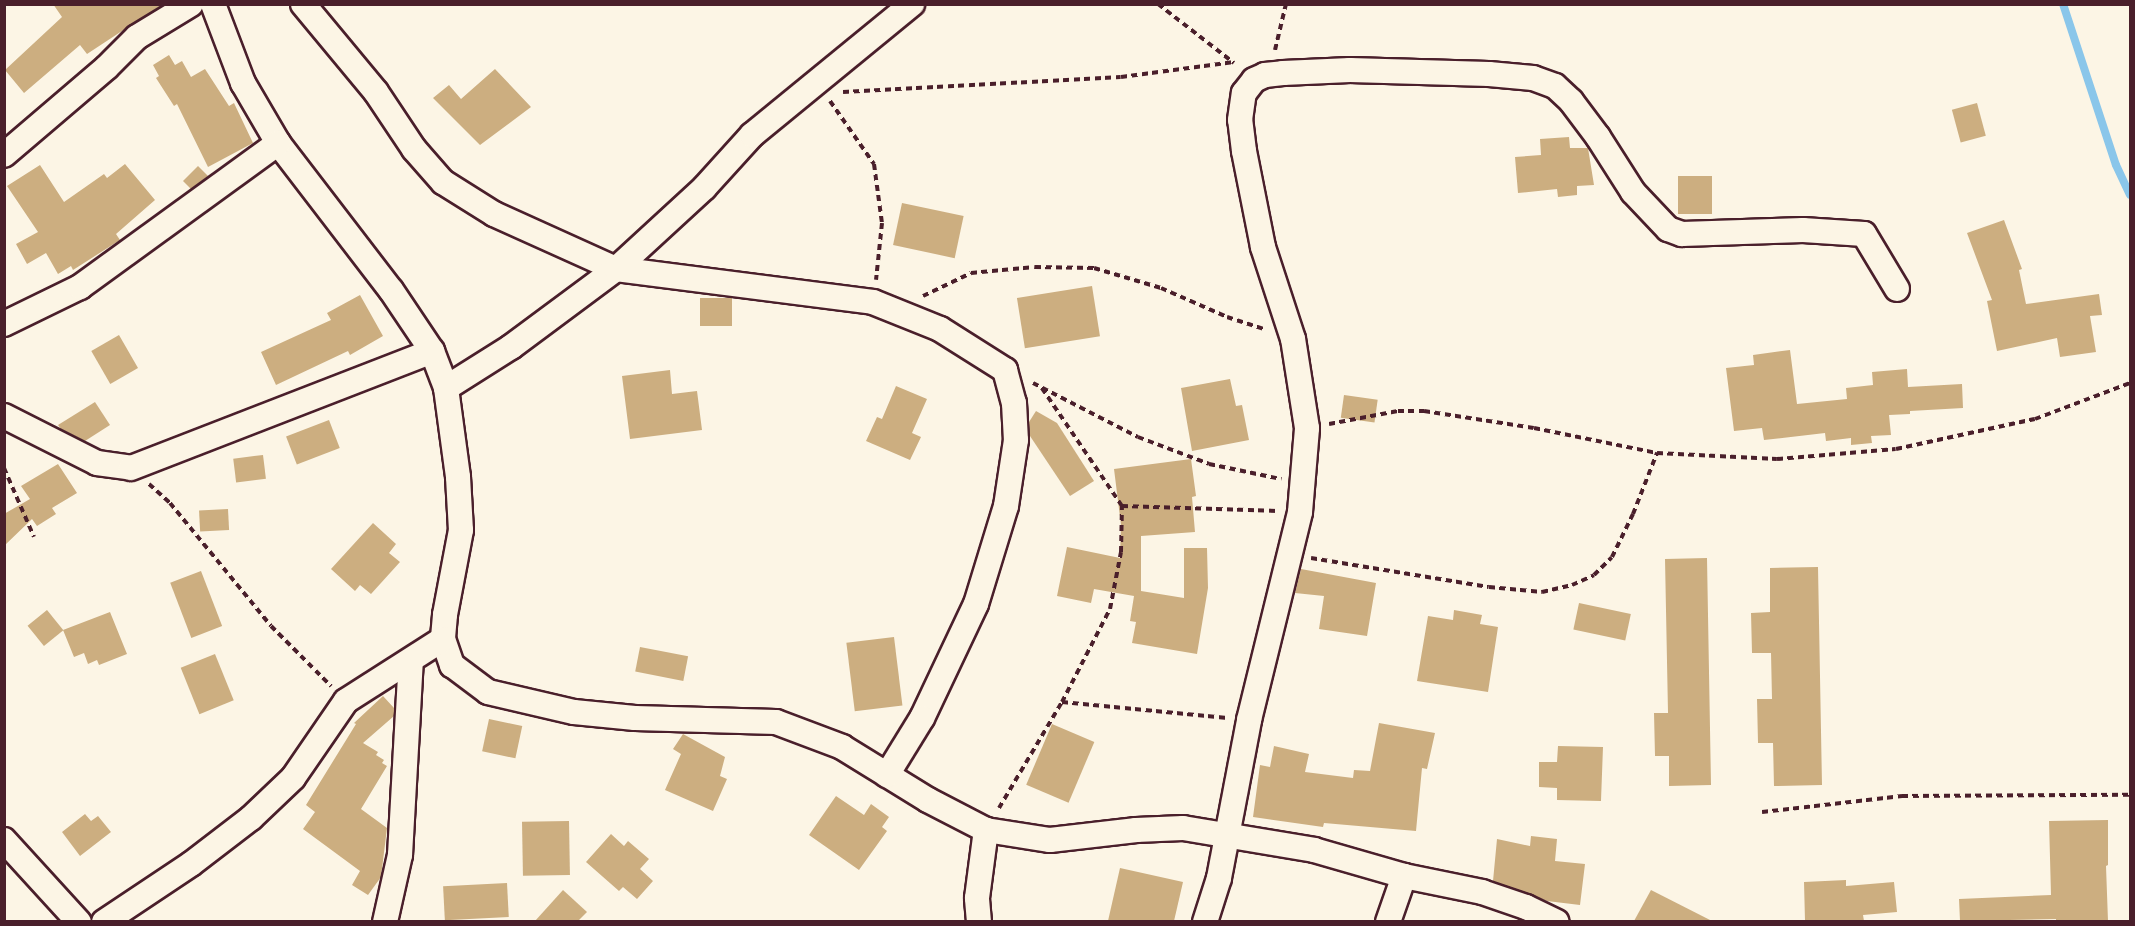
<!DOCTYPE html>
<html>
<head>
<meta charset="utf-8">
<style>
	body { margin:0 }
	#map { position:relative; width:2135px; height:926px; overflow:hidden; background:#fcf5e5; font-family:Mali,sans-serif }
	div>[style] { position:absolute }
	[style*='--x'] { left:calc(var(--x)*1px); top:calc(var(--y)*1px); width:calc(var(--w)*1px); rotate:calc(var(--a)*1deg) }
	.stream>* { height:8px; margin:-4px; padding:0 4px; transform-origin:4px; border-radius:4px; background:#8ac6ea }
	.building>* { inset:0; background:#ccae80; transform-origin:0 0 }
	.path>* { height:4px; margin-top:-2px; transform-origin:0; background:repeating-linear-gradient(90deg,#4a1f2b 0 6px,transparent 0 10.5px) }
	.roads { filter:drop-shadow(2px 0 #4a1f2b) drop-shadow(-2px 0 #4a1f2b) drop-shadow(0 2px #4a1f2b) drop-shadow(0 -2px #4a1f2b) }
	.street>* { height:24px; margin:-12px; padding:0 12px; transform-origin:12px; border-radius:12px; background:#fcf5e5 }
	span { translate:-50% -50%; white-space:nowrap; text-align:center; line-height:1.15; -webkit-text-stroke:4.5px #fcf5e5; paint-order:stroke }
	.frame { position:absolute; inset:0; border:6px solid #4a1f2b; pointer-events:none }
</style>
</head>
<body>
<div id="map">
	<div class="stream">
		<i style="--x:2063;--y:4;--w:169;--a:71.8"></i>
		<i style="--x:2116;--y:165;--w:33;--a:65"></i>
	</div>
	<div class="building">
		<i style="clip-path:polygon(53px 4px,163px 4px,87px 54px,80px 45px,24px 93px,5px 70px,62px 17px)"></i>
		<i style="clip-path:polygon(169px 55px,175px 65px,182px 61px,191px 77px,205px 69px,229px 106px,234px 103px,253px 143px,208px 167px,177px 104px,174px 106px,156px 78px,159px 76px,153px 65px)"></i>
		<i style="clip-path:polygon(495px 69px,531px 107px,480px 145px,433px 98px,449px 85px,461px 99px)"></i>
		<i style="left:1977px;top:103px;width:34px;height:26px;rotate:75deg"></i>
		<i style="clip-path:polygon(1569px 137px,1570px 148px,1588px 148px,1594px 185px,1577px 186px,1577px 195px,1558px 197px,1557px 189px,1518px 193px,1515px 157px,1541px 155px,1540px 139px)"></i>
		<i style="clip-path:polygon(125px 164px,155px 200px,116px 234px,120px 240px,73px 270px,71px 266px,58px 274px,46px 253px,27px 264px,16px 244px,38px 232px,7px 186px,40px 165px,64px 202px,104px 174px,107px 178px)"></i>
		<i style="clip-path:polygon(198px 166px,208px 176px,191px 189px,183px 181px)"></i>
		<i style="left:1678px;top:176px;width:34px;height:38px"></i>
		<i style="left:902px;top:203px;width:63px;height:43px;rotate:12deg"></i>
		<i style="clip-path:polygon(2004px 220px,2022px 269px,2019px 270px,2026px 304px,2099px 294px,2102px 315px,2090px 316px,2096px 352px,2060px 357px,2057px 338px,1997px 351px,1987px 301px,1992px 300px,1967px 233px)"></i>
		<i style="left:1092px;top:286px;width:51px;height:76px;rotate:81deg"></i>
		<i style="clip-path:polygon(360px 295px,383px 336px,350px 355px,348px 351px,276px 385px,261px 352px,331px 320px,327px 313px)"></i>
		<i style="left:700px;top:298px;width:32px;height:28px"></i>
		<i style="left:119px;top:335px;width:38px;height:32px;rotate:60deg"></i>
		<i style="clip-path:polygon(1790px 350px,1797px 404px,1847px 399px,1846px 388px,1873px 385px,1872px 372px,1907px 369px,1908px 387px,1962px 384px,1963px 408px,1910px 411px,1910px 414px,1889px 415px,1891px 435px,1871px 436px,1872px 443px,1851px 445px,1851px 438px,1826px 441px,1825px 433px,1764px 440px,1762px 428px,1734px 431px,1726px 368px,1754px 365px,1753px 355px)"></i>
		<i style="clip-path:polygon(670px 370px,672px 394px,697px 391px,702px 430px,630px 439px,622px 376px)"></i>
		<i style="clip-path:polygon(1230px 379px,1236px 406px,1242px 405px,1249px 440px,1192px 451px,1181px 388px)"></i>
		<i style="clip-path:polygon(896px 386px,927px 399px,912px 433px,921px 437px,910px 460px,866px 441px,877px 417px,882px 419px)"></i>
		<i style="left:1344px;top:395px;width:34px;height:23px;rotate:8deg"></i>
		<i style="clip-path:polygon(95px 402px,110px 425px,85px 441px,61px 429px,58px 425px)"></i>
		<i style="clip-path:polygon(1036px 411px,1057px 423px,1094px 481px,1070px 496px,1030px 436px,1029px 422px)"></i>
		<i style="left:329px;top:420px;width:30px;height:46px;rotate:69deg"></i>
		<i style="left:263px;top:455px;width:24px;height:30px;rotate:83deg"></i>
		<i style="clip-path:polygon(1191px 459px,1196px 496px,1192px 497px,1195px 532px,1141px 536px,1141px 591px,1184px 598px,1184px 548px,1207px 548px,1208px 588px,1197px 654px,1132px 643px,1136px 622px,1130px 621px,1134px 596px,1094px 589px,1091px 603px,1057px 596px,1067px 547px,1120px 558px,1121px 525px,1114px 469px)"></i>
		<i style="clip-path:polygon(58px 464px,77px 493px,52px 508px,56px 514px,37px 526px,32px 519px,4px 546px,4px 514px,30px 499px,21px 486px)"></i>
		<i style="left:228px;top:509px;width:21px;height:29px;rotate:87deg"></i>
		<i style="clip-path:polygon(373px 523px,396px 544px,389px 553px,400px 562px,371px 594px,360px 585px,355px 591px,331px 569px)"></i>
		<i style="clip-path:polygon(1707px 558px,1711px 785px,1669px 786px,1669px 756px,1655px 756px,1654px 713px,1668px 713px,1665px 559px)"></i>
		<i style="clip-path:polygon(1818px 567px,1822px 785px,1774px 786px,1773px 743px,1758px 743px,1757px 699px,1772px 699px,1771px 653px,1752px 653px,1751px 613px,1770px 612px,1770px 568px)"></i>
		<i style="clip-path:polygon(1301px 569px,1376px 583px,1367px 636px,1319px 629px,1324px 596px,1295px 593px)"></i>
		<i style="left:201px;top:571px;width:59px;height:33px;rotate:69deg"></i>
		<i style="left:1579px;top:603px;width:53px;height:27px;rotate:12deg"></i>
		<i style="left:47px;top:610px;width:26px;height:25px;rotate:51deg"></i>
		<i style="clip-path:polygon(1454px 610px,1482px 615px,1480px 624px,1498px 627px,1488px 692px,1417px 681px,1428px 616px,1453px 620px)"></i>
		<i style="clip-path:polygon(110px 612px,127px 654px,99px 665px,97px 660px,88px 664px,84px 653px,74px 657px,63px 630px)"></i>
		<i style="left:894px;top:637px;width:69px;height:48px;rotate:83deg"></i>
		<i style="left:640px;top:647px;width:49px;height:25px;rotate:11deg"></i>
		<i style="left:215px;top:654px;width:50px;height:37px;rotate:68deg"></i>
		<i style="clip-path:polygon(383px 696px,394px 708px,394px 716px,363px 743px,378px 752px,376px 755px,384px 760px,382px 763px,387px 766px,361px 809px,387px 828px,381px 877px,368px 895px,352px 885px,360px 871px,303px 829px,315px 812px,306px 805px,356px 724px,354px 723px)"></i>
		<i style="left:489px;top:719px;width:34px;height:33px;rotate:12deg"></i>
		<i style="clip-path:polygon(1379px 723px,1435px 733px,1427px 769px,1422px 768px,1416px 831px,1324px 823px,1323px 827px,1253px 817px,1260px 765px,1270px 767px,1274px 746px,1309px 754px,1305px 772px,1353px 778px,1354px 770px,1370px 771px)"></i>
		<i style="left:1052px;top:724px;width:46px;height:66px;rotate:23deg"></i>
		<i style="clip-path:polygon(683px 734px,725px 757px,720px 776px,727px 779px,713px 811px,665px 790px,681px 754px,673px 749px)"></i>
		<i style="clip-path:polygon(1558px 746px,1603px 747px,1601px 801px,1557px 800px,1557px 788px,1539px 787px,1539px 762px,1557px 762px)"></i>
		<i style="clip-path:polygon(836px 796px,864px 815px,871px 804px,889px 817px,882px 827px,887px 831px,859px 870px,809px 835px)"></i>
		<i style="clip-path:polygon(85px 814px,91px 821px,98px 816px,111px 832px,80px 856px,62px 832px)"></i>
		<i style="clip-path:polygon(2108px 820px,2108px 865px,2106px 866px,2108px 921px,2056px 921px,2056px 919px,1960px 921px,1959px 899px,2051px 895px,2049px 821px)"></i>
		<i style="left:569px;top:821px;width:54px;height:47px;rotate:89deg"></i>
		<i style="clip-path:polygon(611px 834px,624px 846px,628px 841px,649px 859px,640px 869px,653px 881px,637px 899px,623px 887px,619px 891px,586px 862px)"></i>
		<i style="clip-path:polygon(1531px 836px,1557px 839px,1555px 861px,1585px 864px,1580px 905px,1547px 901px,1493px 881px,1497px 839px,1530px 846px)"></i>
		<i style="clip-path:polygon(1120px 868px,1183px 882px,1174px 921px,1108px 921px)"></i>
		<i style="clip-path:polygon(1846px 880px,1846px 886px,1894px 882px,1897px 912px,1863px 915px,1864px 921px,1805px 921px,1804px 882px)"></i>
		<i style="left:507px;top:883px;width:34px;height:64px;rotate:87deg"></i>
		<i style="clip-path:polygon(563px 890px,587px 912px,578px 921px,535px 921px)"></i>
		<i style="clip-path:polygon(1651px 890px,1712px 921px,1634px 921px)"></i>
	</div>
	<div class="path">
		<i style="--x:1158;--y:4;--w:96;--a:37.8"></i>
		<i style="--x:1275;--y:50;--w:47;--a:-76.6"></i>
		<i style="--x:843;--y:92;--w:278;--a:-3.1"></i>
		<i style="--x:1121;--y:77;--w:114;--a:-7.6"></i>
		<i style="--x:830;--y:101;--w:77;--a:55.1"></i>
		<i style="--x:874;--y:164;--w:60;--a:82.3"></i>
		<i style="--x:882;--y:223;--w:57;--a:96"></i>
		<i style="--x:923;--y:296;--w:53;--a:-25.6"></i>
		<i style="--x:971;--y:273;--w:64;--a:-5.4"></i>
		<i style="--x:1035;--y:267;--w:59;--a:1"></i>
		<i style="--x:1094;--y:268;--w:70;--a:16.6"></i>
		<i style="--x:1161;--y:288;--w:72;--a:23.7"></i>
		<i style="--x:1227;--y:317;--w:40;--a:18"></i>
		<i style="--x:1033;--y:383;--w:118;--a:27.2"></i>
		<i style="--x:1138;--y:437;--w:76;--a:20.8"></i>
		<i style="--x:1209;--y:464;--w:74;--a:11.8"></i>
		<i style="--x:1329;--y:424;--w:70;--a:-10.7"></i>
		<i style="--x:1398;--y:411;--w:26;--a:0"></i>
		<i style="--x:1424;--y:411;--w:111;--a:8.8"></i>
		<i style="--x:1534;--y:428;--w:126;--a:11.5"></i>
		<i style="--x:1657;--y:453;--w:120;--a:2.9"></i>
		<i style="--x:1777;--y:459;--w:119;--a:-4.8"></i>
		<i style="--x:1896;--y:449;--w:142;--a:-12.2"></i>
		<i style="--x:2035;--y:419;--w:102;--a:-20.8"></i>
		<i style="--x:4;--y:468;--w:75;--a:66.5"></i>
		<i style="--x:149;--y:484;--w:28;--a:42"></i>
		<i style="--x:170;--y:503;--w:159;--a:50.6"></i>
		<i style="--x:271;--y:626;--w:85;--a:45"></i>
		<i style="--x:1122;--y:506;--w:156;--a:1.8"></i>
		<i style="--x:1311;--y:558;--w:180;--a:9.3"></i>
		<i style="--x:1489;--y:587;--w:53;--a:5.4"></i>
		<i style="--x:1542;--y:592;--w:31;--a:-13"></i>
		<i style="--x:1572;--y:585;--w:24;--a:-24"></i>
		<i style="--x:1594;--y:575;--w:25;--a:-45"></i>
		<i style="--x:1612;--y:557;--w:48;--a:-64"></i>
		<i style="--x:1633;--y:514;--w:66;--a:-68.5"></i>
		<i style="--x:1062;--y:702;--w:166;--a:5.5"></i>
		<i style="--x:999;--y:808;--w:123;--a:-59.3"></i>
		<i style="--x:1062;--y:702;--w:105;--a:-62.7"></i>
		<i style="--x:1110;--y:609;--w:58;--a:-79.1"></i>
		<i style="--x:1121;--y:552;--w:46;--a:-88.8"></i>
		<i style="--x:1122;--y:506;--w:144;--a:-124.2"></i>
		<i style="--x:1762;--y:812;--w:141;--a:-6.5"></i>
		<i style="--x:1902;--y:796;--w:228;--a:-0.3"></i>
	</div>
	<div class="roads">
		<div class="street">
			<i style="--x:213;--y:4;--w:85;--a:69.2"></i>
			<i style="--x:243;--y:83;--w:69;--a:59.7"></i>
			<i style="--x:278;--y:143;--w:185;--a:52.5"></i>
			<i style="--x:391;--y:290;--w:73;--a:56.1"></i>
			<i style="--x:432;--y:351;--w:40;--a:69"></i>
			<i style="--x:446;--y:388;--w:90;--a:82.3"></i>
			<i style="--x:458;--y:477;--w:53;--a:86.8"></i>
			<i style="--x:461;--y:530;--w:86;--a:100.7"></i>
			<i style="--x:445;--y:615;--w:24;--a:95"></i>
			<i style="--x:443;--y:639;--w:28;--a:71"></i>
			<i style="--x:452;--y:665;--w:45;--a:36.9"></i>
			<i style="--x:488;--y:692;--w:88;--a:13.1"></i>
			<i style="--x:574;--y:712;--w:61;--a:5.6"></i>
			<i style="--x:635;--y:718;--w:141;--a:1.6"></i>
			<i style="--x:776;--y:722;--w:71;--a:20.7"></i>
			<i style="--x:842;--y:747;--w:101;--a:31.6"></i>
			<i style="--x:928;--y:800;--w:65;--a:27.3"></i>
			<i style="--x:986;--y:830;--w:65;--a:8.9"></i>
			<i style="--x:1050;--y:840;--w:87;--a:-6.6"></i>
			<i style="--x:1136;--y:830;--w:47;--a:-2.4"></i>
			<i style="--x:1183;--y:828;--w:133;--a:9.5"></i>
			<i style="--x:1314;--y:850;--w:94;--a:16.1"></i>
			<i style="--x:1404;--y:876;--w:80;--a:11.6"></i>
			<i style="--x:1482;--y:892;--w:46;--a:18.8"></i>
			<i style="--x:1526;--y:907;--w:34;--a:26"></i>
			<i style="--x:303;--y:4;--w:114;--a:50.3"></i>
			<i style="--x:376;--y:92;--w:69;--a:56.3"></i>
			<i style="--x:414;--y:149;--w:44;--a:48.7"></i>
			<i style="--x:443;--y:182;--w:60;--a:32.1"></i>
			<i style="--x:494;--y:214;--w:134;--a:24.3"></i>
			<i style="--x:616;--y:269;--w:259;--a:7.3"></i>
			<i style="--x:873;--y:302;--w:72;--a:21.9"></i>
			<i style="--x:940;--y:329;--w:77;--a:32.2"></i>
			<i style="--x:1005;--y:370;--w:34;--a:75"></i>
			<i style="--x:1014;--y:403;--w:37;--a:87"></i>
			<i style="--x:1016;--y:440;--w:67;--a:98.6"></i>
			<i style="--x:1006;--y:506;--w:102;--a:107"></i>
			<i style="--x:976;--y:604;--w:126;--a:115.3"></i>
			<i style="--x:922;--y:718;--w:67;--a:121.6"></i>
			<i style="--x:4;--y:155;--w:135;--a:-40.5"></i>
			<i style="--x:107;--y:67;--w:42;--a:-45"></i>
			<i style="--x:137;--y:37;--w:63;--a:-31.4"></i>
			<i style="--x:4;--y:324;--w:85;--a:-26"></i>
			<i style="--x:80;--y:287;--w:245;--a:-36"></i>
			<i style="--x:446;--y:388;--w:77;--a:-32.2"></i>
			<i style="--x:511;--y:347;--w:131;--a:-36.6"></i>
			<i style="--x:616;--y:269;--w:120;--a:-42.6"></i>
			<i style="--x:704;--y:188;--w:72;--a:-47.8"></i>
			<i style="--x:752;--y:135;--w:207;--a:-39.3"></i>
			<i style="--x:4;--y:416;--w:104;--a:26.8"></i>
			<i style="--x:97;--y:463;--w:34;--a:8"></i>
			<i style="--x:131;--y:468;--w:323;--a:-21.2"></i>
			<i style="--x:4;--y:840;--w:111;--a:47.6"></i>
			<i style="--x:104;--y:922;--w:105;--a:-33.7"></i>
			<i style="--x:191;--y:864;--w:76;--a:-37.5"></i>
			<i style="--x:251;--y:818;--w:58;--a:-43.6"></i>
			<i style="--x:293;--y:778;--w:93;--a:-55.5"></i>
			<i style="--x:346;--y:701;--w:115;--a:-32.6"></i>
			<i style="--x:385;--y:922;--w:69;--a:-77.4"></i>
			<i style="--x:400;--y:855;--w:194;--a:-86.8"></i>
			<i style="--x:979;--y:922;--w:24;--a:-95"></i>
			<i style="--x:977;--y:898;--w:69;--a:-82.5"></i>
			<i style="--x:1205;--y:922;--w:46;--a:-72.3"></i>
			<i style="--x:1219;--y:878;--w:161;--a:-79.2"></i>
			<i style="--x:1249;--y:720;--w:214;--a:-76.2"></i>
			<i style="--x:1300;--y:512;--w:84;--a:-85.2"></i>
			<i style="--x:1307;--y:428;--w:90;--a:-98.9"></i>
			<i style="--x:1293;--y:339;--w:97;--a:-108.1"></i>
			<i style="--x:1263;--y:247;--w:98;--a:-101.2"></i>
			<i style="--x:1244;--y:151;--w:31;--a:-97"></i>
			<i style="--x:1240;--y:120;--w:27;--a:-82"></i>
			<i style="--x:1244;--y:93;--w:16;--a:-52"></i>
			<i style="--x:1254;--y:80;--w:12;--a:-24"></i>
			<i style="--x:1265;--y:75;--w:18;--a:-6"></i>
			<i style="--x:1283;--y:73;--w:67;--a:-2.6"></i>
			<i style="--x:1350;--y:70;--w:139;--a:1.6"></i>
			<i style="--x:1489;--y:74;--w:44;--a:5.2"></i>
			<i style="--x:1533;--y:78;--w:23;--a:20"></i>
			<i style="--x:1555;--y:86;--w:22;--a:43"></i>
			<i style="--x:1571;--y:101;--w:45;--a:53.1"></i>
			<i style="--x:1598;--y:137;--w:65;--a:57.5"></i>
			<i style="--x:1633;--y:192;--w:51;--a:46.6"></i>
			<i style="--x:1668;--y:229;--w:15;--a:20"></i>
			<i style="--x:1682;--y:234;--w:121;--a:-1.9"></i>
			<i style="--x:1803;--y:230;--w:61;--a:3.8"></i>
			<i style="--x:1864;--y:234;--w:64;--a:59"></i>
			<i style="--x:1388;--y:922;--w:49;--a:-70.8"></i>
		</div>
	</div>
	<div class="frame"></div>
</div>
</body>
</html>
